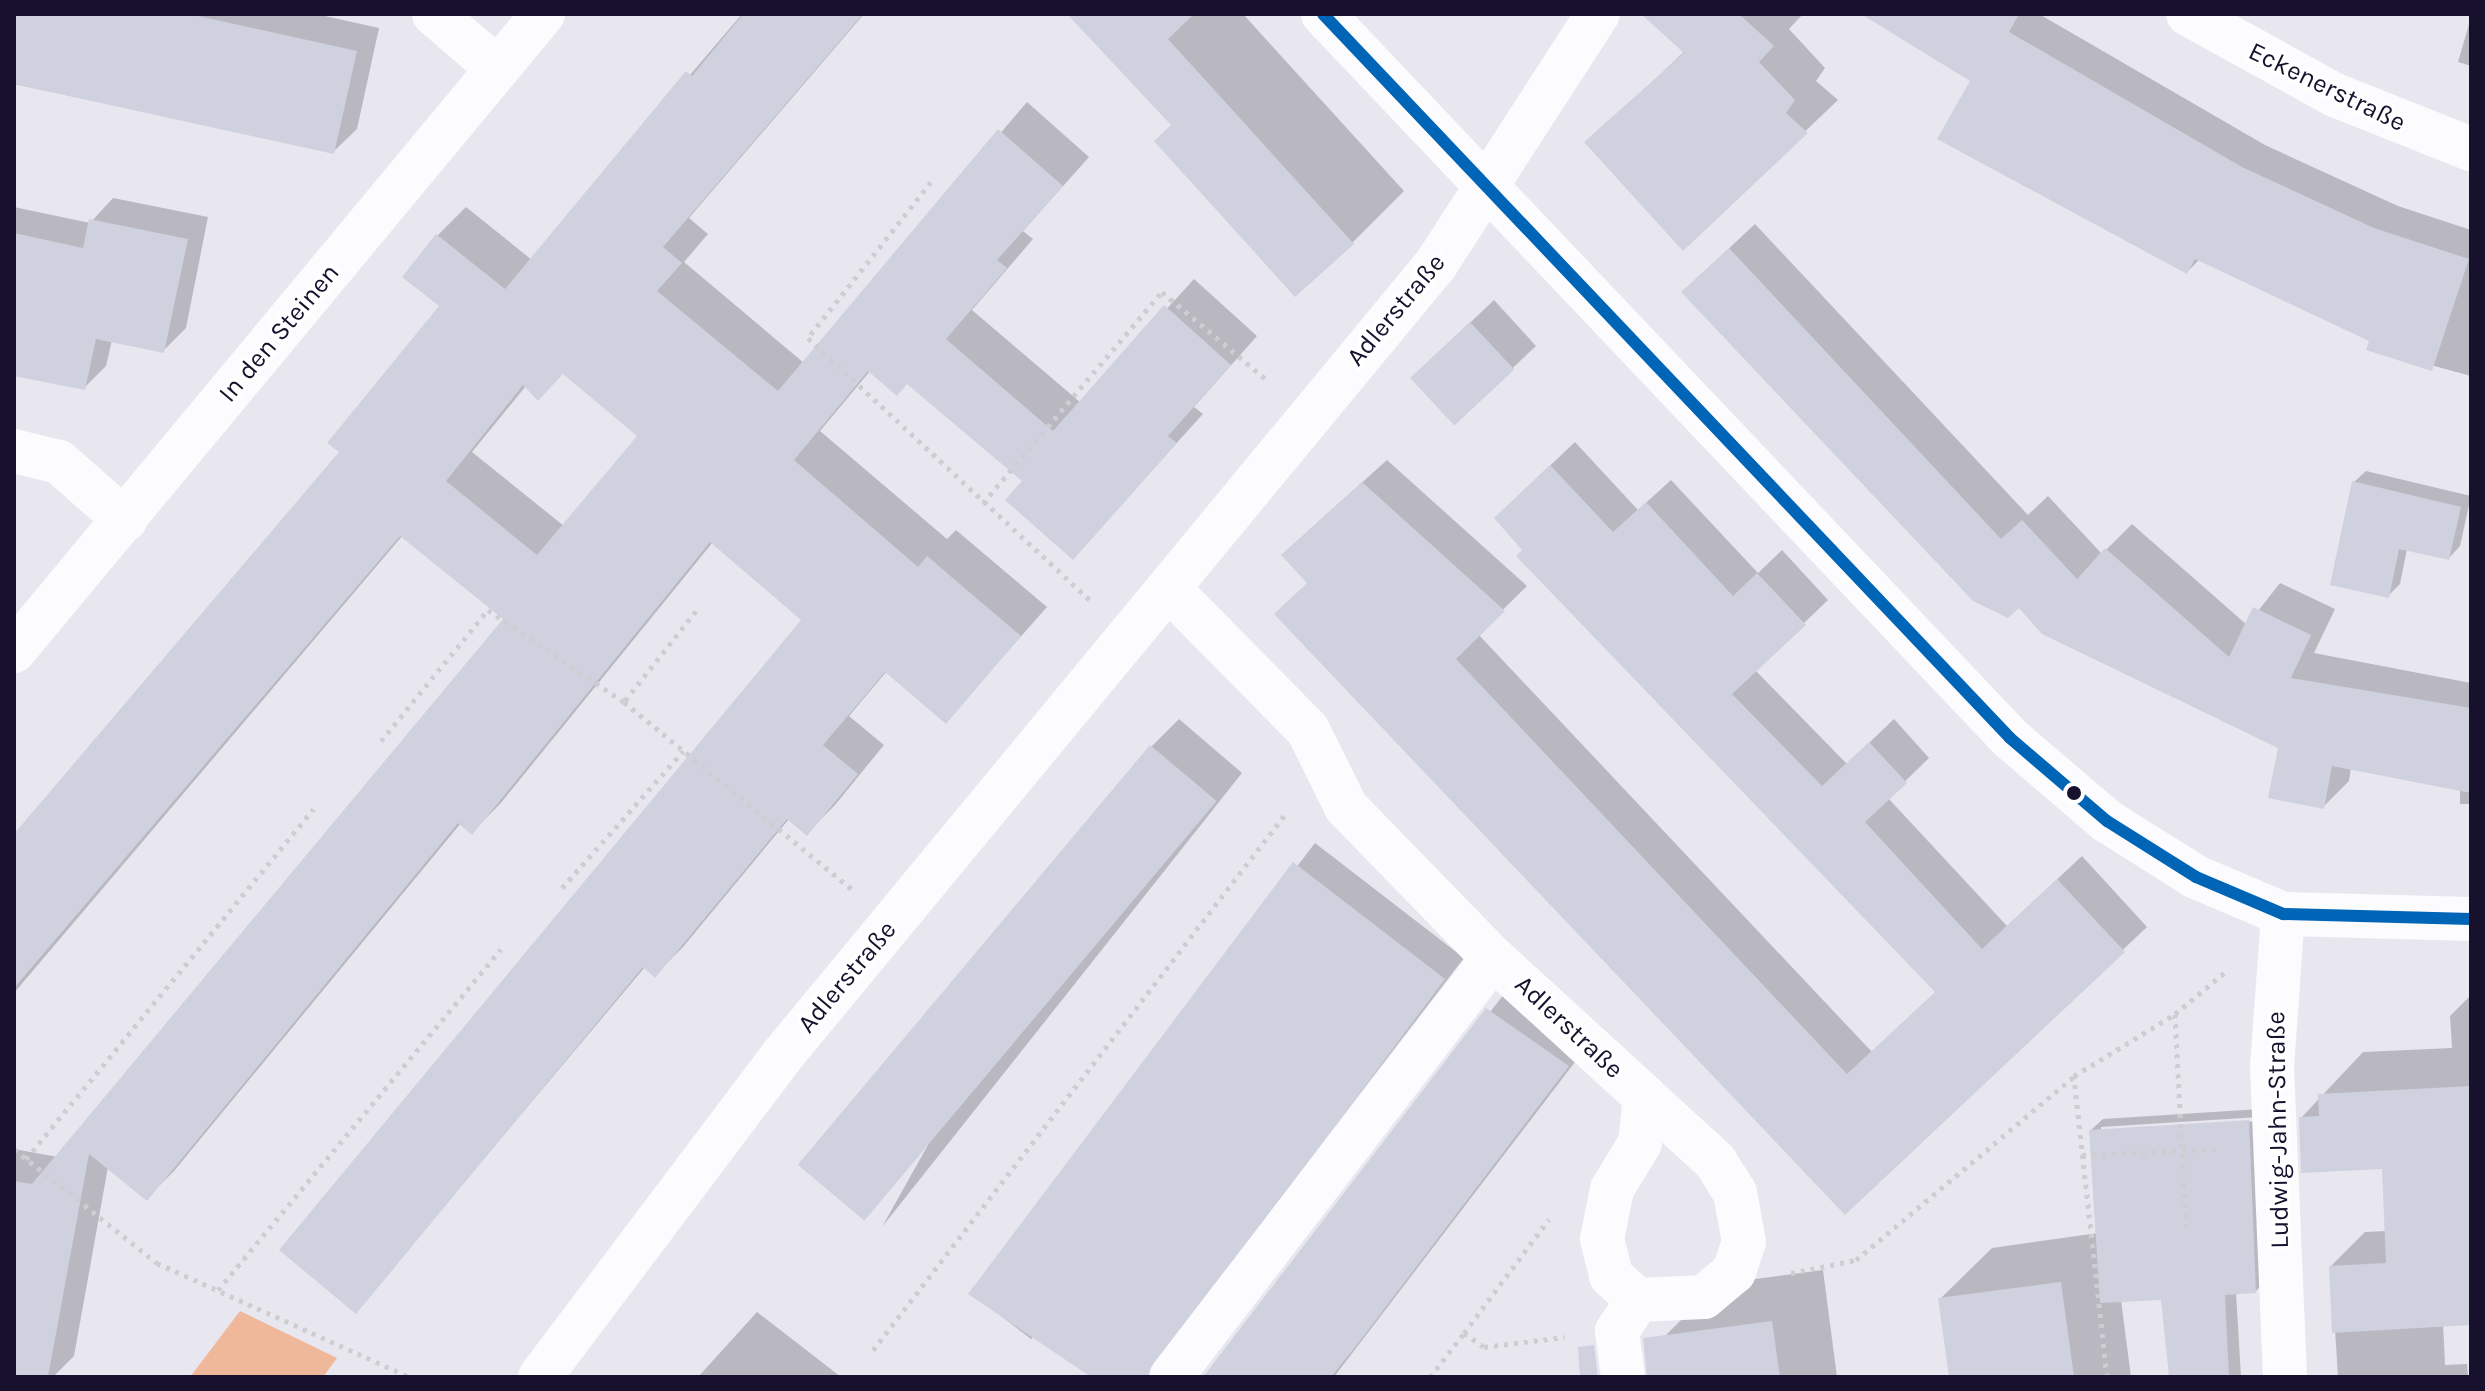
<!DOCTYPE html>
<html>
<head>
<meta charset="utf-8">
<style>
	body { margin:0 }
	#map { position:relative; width:2485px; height:1391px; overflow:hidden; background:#e8e7f0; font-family:Karla,sans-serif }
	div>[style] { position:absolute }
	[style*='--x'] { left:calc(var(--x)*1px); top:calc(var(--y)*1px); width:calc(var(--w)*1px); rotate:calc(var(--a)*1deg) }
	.forest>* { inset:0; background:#efb89b }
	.shadow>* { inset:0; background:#0003 }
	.building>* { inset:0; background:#cfd1df; transform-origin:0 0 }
	.path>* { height:5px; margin-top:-2.5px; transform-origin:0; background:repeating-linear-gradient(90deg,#ceced2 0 4px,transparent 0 10px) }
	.street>* { height:44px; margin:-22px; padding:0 22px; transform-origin:22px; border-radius:22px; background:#fcfbfd }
	.bus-1>* { height:12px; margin:-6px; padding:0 6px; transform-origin:6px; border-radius:6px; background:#0065b7 }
	.dots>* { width:22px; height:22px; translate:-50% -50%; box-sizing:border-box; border:4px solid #fff; border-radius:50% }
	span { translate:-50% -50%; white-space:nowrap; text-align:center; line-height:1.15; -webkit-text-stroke:7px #fff; paint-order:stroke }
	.street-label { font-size:26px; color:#17112d }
	.frame { position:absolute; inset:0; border:16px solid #17112d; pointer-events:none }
</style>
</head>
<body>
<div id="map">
	<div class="forest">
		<i style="clip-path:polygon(240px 1311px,337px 1358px,323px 1377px,190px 1377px)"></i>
	</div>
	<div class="shadow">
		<i style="clip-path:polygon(14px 14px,316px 14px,379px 28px,357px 129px,333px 152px,14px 84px)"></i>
		<i style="clip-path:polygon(evenodd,742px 14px,864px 14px,689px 218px,708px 234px,684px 262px,804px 363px,1027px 102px,1089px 157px,1023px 231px,1033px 239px,972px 310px,1081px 403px,1194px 279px,1257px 336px,1194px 407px,1203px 414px,1073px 557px,1025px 480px,908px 382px,871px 370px,820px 431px,947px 539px,956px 530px,1047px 607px,946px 721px,887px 671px,849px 716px,884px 745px,835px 805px,807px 833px,789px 819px,683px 947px,655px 975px,645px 967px,356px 1311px,804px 620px,713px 542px,500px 804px,472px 832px,461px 823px,174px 1171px,146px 1199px,108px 1167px,74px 1356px,53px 1377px,14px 1377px,14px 1149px,58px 1157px,506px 619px,403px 535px,14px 993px,14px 840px,341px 452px,441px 305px,405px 277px,438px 235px,466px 207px,532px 260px,742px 14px,564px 372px,640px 436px,564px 526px,472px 452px,526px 386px,564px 372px)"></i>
		<i style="clip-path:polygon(1070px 14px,1243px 14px,1404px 191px,1352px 243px,1173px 125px)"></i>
		<i style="clip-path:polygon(1670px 14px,1803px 14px,1789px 29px,1825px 68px,1816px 81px,1838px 100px,1683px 248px,1587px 143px,1685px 51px)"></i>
		<i style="clip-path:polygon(1917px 14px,2039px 14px,2265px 145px,2398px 206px,2471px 230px,2471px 376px,2368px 348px,2371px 340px,2200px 259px,2187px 272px,1940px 138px,1973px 80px)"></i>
		<i style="clip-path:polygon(2471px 17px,2471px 66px,2458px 62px)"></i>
		<i style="clip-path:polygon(113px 198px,208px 217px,186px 328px,164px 350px,112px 340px,106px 366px,84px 388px,14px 335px,14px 207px,90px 223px)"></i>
		<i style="clip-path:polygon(1755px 224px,2028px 515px,2048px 496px,2102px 554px,2132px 524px,2247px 625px,2280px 583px,2335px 609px,2314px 653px,2471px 683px,2471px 804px,2460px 804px,2460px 788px,2351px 768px,2349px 781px,2323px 807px,2280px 747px,2043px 632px,1709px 267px)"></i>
		<i style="clip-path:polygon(1494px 300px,1536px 346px,1454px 423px,1436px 355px)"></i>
		<i style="clip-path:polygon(1575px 442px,1638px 510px,1671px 480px,1758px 573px,1782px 550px,1828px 600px,1755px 670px,1847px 764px,1894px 719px,1929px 758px,1888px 798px,2007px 926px,2082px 856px,2147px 927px,1845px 1212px,1310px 582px,1308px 531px,1387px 460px,1527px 586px,1478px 634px,1872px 1052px,1937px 992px,1525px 550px,1520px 494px)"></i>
		<i style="clip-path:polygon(2366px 471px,2471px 496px,2460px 546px,2449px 558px,2407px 549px,2400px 584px,2388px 596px,2354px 482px)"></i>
		<i style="clip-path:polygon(1179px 719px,1242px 773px,882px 1227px,1151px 747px)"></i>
		<i style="clip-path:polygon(1315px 843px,1464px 958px,1171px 1339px,1177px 1377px,1091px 1377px,1038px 1333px,1031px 1339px,971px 1293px)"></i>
		<i style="clip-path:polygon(1508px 989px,1588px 1045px,1334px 1377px,1205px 1377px)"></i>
		<i style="clip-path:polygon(2471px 995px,2471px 1233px,2439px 1235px,2445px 1365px,2467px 1364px,2468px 1377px,2338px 1377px,2331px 1266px,2365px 1232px,2386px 1231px,2384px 1167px,2301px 1118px,2363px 1052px,2452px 1048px,2450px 1016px)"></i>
		<i style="clip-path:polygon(evenodd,2260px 1109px,2267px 1279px,2256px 1291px,2236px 1292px,2241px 1377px,2171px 1377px,2163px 1298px,2121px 1300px,2131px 1377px,1936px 1377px,1951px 1375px,1940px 1299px,1992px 1248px,2098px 1233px,2091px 1130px,2103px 1119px,2260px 1109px,2259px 1117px,2259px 1121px,2101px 1131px,2101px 1127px,2259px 1117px)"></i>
		<i style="clip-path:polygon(1823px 1270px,1837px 1377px,1671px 1377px,1665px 1336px,1717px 1284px)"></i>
		<i style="clip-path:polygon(757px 1312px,841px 1377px,698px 1377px)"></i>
	</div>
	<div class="building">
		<i style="clip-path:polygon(14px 14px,189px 14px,357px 51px,334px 154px,14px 84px)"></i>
		<i style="clip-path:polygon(evenodd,743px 14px,863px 14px,663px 247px,682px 263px,657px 291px,778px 391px,998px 129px,1063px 186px,997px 260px,1007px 268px,946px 339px,1053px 431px,1164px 305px,1231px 365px,1168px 436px,1177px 443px,1073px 560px,1005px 500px,1022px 481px,907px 384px,897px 396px,868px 371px,794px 460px,918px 567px,927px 556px,1021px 636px,946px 724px,885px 672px,823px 745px,858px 774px,807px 836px,787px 819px,655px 978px,643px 967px,356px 1314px,279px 1250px,801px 620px,710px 542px,472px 835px,458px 823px,147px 1201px,89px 1154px,48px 1377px,14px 1377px,14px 1181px,32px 1184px,503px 619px,400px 536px,14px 988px,14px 834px,339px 452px,327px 443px,439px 306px,402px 277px,436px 234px,505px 289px,686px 71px,692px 76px,743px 14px,563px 374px,637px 436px,537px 555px,446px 481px,523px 385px,538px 401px,563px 374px)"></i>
		<i style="clip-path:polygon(1067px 14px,1194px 14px,1168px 39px,1354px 244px,1295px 297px,1154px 141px,1171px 125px)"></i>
		<i style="clip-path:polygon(1641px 14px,1739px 14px,1774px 46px,1759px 62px,1795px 100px,1786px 113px,1808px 133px,1683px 251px,1584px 142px,1684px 53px)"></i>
		<i style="clip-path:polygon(1861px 14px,2019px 14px,2009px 32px,2242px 167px,2374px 228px,2469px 259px,2432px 371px,2366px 350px,2369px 341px,2195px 259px,2187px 274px,1937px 139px,1970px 81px)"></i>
		<i style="clip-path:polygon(89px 219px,188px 239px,164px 353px,96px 339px,85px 390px,14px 376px,14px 233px,83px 248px)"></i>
		<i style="clip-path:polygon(1729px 248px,2001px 539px,2022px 520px,2077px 579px,2105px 548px,2229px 657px,2253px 607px,2311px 635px,2291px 678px,2471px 708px,2471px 793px,2332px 766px,2324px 809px,2268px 798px,2278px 748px,2042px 634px,2019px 608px,2008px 618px,1973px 601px,1681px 292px)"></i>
		<i style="left:1470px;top:322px;width:65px;height:82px;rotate:47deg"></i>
		<i style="clip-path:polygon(1550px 465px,1613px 532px,1646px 502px,1733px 596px,1757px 573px,1806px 625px,1732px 694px,1822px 786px,1869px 742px,1907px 783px,1865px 822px,1982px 949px,2057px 879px,2125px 952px,1845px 1215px,1274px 614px,1307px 583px,1281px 555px,1362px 482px,1505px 611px,1456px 659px,1847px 1074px,1935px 992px,1516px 556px,1522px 550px,1494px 518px)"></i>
		<i style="clip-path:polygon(2352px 481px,2461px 507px,2449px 560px,2399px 549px,2389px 598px,2330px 585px)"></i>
		<i style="left:1150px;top:745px;width:87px;height:548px;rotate:40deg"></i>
		<i style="clip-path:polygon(1293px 862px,1445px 979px,1147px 1377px,1091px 1377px,968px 1294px)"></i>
		<i style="clip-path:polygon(1486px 1008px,1569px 1066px,1356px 1346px,1331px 1377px,1203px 1377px)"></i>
		<i style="clip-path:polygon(2471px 1086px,2471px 1325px,2332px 1333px,2329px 1266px,2386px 1263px,2382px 1169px,2301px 1173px,2299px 1117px,2319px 1116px,2318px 1094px)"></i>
		<i style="clip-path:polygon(2249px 1120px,2256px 1293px,2225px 1295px,2229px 1377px,2169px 1377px,2161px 1300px,2100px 1303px,2089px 1130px)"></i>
		<i style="clip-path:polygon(2061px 1282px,2074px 1377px,1949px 1377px,1938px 1298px)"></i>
		<i style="clip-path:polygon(1772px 1321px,1780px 1377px,1647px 1377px,1643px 1338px)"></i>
		<i style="clip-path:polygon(1594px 1345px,1598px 1377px,1580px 1377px,1578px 1347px)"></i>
	</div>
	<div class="path">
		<i style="--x:931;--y:182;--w:199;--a:128.3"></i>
		<i style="--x:808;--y:338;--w:385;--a:42.9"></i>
		<i style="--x:983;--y:503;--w:277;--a:-49.7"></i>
		<i style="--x:1162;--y:292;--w:138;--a:40"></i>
		<i style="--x:696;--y:611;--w:116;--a:128.4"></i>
		<i style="--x:624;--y:702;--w:295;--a:39.4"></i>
		<i style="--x:381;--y:741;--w:169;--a:-50.8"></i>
		<i style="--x:488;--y:610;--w:164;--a:34.1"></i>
		<i style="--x:562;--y:888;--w:183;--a:-48.5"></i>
		<i style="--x:2175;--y:1014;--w:217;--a:87.1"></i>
		<i style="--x:14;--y:1149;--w:183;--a:38.6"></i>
		<i style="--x:157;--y:1263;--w:277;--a:24.3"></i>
		<i style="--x:2082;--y:1155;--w:138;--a:-2.5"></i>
		<i style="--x:26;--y:1159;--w:453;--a:-50.6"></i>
		<i style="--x:1791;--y:1273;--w:66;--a:-11.3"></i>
		<i style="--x:1856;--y:1260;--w:284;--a:-40.1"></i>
		<i style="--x:218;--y:1290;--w:443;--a:-50.3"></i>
		<i style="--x:1464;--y:1333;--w:142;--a:-53.3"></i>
		<i style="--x:873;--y:1350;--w:679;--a:-52.42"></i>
		<i style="--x:1430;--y:1377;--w:56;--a:-52.3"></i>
		<i style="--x:1464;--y:1333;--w:24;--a:35"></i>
		<i style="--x:1484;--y:1347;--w:81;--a:-7.1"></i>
		<i style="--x:2107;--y:1377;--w:303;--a:-96.3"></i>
		<i style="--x:2074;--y:1076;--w:119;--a:-31.5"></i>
		<i style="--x:2175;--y:1014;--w:65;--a:-40"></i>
	</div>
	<div class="street">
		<i style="--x:434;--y:14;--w:84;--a:40.7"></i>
		<i style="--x:1323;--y:14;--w:998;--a:46.5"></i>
		<i style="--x:2010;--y:738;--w:128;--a:40.6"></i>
		<i style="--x:2107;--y:821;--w:105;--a:32.2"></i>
		<i style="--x:2196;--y:877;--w:95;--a:23"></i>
		<i style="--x:2283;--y:914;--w:188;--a:1.5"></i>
		<i style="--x:2188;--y:14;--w:168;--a:28.9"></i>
		<i style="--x:2335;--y:95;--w:146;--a:21.7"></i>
		<i style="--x:14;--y:451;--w:46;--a:13.7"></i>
		<i style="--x:59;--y:462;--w:88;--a:41.3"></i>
		<i style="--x:1169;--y:589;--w:198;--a:45.4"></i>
		<i style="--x:1308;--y:730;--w:86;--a:63.7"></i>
		<i style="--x:1346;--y:807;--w:211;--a:45.8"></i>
		<i style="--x:1493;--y:958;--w:206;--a:42.4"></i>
		<i style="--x:1645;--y:1097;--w:46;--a:96.2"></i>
		<i style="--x:1640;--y:1143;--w:54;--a:121.3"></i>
		<i style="--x:1612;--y:1189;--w:51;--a:101.3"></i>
		<i style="--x:1602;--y:1239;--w:38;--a:76"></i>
		<i style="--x:1611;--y:1276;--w:36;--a:42"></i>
		<i style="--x:1638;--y:1300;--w:66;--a:-2.6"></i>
		<i style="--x:1704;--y:1297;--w:39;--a:-40"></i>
		<i style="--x:1734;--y:1272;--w:32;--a:-72"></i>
		<i style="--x:1744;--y:1242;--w:50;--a:-100.4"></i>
		<i style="--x:1735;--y:1193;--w:36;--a:-122"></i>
		<i style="--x:1716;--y:1162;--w:96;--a:-137.5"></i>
		<i style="--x:14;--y:651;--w:828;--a:-50.29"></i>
		<i style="--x:2283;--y:914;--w:153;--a:94.1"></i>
		<i style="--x:2272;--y:1067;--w:310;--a:87.6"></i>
		<i style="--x:540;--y:1377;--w:401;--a:-53"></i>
		<i style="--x:781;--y:1057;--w:1029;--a:-50.44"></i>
		<i style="--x:1436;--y:264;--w:298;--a:-57.1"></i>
		<i style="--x:1171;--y:1377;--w:528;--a:-52.46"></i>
		<i style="--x:1623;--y:1377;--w:46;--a:-97.4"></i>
		<i style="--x:1617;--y:1331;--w:37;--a:-56"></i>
	</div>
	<div class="bus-1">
		<i style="--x:1323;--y:14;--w:998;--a:46.5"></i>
		<i style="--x:2010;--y:738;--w:128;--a:40.6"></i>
		<i style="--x:2107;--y:821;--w:105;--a:32.2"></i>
		<i style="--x:2196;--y:877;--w:95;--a:23"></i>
		<i style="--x:2283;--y:914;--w:188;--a:1.5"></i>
	</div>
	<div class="dots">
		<i style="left:2074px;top:793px;background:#17112d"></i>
	</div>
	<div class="street-label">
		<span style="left:2327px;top:87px;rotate:26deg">Eckenerstraße</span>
		<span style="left:1396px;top:310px;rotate:-50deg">Adlerstraße</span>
		<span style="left:279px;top:333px;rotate:-50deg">In den Steinen</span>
		<span style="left:847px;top:977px;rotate:-50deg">Adlerstraße</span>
		<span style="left:1569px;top:1027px;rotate:43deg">Adlerstraße</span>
		<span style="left:2278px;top:1130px;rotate:-91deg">Ludwig-Jahn-Straße</span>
	</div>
	<div class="frame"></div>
</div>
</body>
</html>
